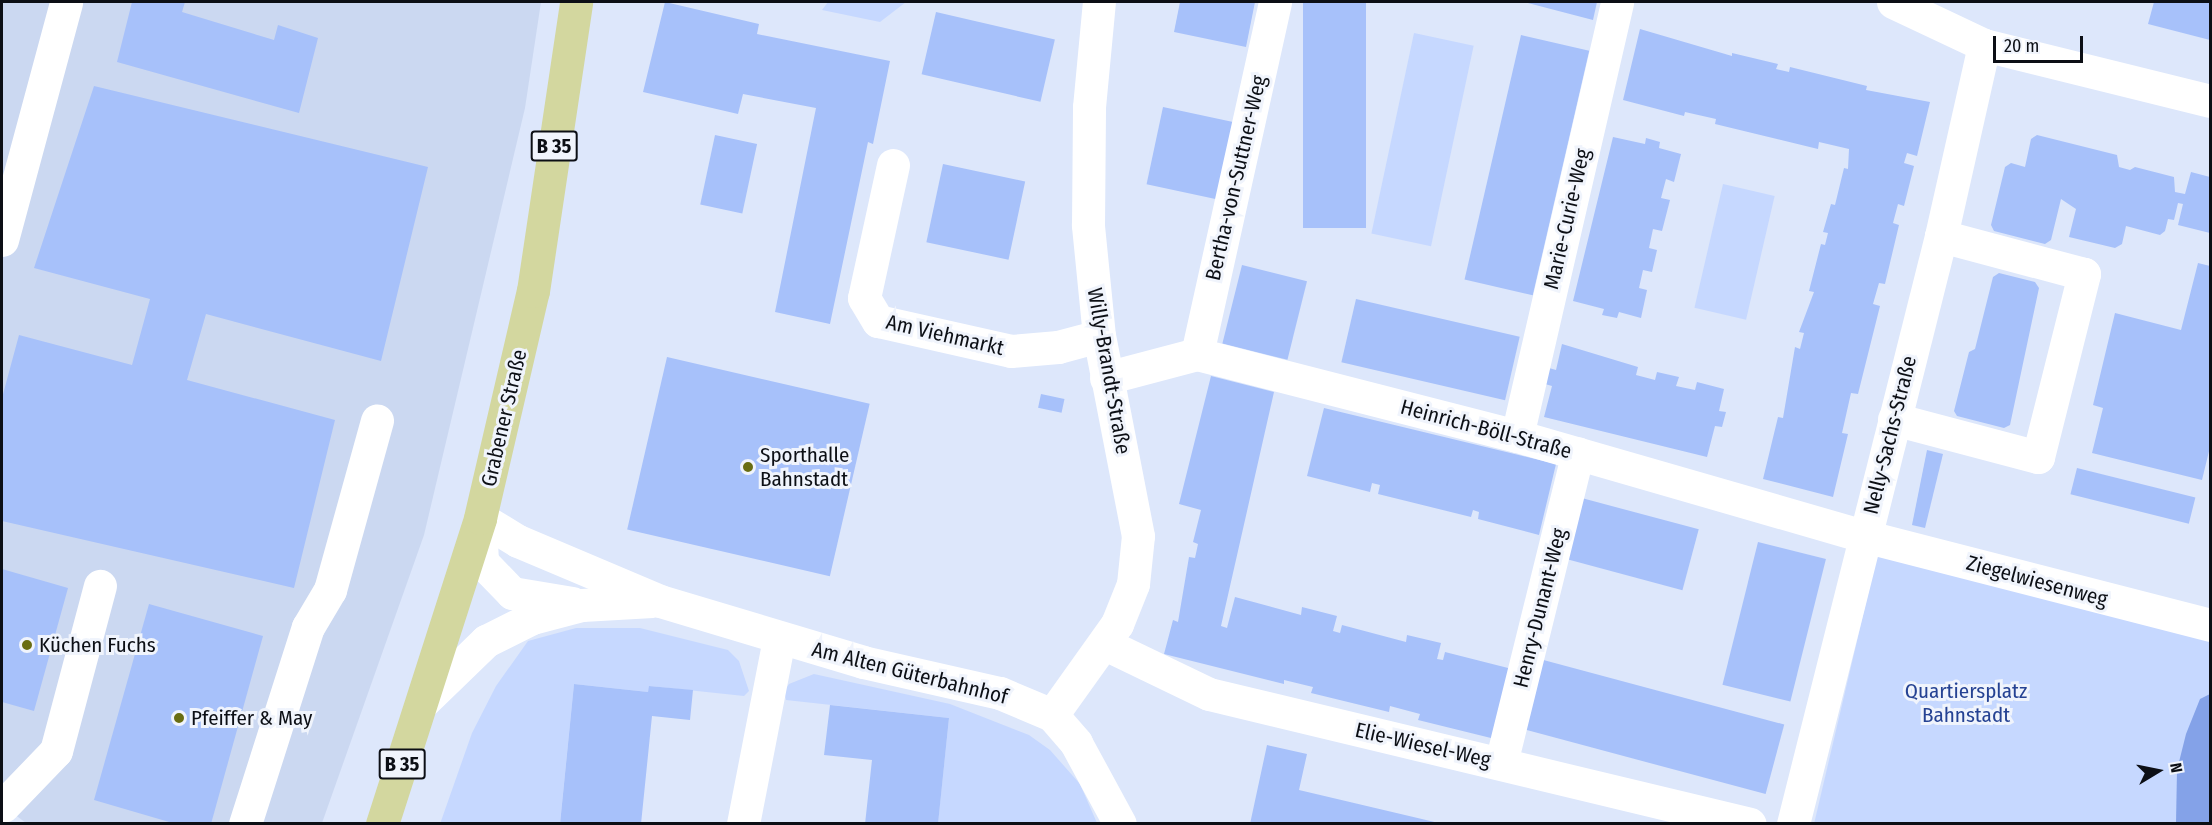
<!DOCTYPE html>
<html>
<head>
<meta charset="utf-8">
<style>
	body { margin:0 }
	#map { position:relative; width:2212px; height:825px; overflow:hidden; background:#dde7fb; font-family:"Fira Sans Condensed",sans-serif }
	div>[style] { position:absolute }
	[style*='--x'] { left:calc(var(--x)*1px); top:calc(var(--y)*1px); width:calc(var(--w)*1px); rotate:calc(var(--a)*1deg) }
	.built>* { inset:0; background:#cbd8f1 }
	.green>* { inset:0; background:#c6d8ff; transform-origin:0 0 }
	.water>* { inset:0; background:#84a2e8 }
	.building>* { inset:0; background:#a7c1fa; transform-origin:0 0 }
	.minor>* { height:33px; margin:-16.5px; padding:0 16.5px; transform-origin:16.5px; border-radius:16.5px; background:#fff }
	.major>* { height:33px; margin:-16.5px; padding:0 16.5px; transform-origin:16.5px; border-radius:16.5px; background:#d3d79f }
	.dots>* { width:16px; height:16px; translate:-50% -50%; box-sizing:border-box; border:3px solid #f0f4fc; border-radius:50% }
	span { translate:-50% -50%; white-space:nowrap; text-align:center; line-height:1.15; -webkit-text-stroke:6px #f0f4fc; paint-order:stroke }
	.shield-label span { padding:2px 4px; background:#f0f4fc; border:2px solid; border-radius:4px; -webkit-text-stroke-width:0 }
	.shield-label { font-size:20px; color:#0c0f15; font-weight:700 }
	.street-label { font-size:21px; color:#0c0f15 }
	.poi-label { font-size:21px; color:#0c0f15 }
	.left { translate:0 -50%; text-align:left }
	.park-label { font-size:21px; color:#254293 }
	.frame { position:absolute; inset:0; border:3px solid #0c0f15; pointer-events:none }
	.north { position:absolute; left:2128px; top:741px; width:60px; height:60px; -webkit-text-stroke:4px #f0f4fc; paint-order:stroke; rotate:80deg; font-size:16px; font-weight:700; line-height:24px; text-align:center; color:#0c0f15 }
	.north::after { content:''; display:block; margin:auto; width:21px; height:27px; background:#0c0f15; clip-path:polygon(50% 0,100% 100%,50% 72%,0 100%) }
	.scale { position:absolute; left:1993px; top:36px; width:90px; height:27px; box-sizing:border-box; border:3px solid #0c0f15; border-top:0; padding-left:8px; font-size:18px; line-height:21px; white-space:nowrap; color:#0c0f15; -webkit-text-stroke:4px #f0f4fc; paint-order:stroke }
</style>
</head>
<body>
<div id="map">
	<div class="built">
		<i style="clip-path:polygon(2px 2px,541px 2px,525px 108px,424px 535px,322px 823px,26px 823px,2px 805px)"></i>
	</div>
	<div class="green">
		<i style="clip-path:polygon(828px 2px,906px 2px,880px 22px,822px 10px)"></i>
		<i style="left:1414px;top:33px;width:61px;height:205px;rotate:12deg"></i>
		<i style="left:1723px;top:184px;width:53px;height:127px;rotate:13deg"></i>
		<i style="clip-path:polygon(1877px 556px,2210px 641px,2210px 797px,2204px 823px,1814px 824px)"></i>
		<i style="clip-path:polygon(576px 628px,640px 628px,728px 650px,739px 661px,749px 691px,744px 696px,650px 686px,648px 692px,574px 684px,560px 823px,440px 824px,472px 733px,496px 686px,528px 641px)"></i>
		<i style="clip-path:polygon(814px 674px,950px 704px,1029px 735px,1050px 750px,1080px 784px,1097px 823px,938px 823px,949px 718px,786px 700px,784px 691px,789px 684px)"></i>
	</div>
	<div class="water">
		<i style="clip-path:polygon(2210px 694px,2210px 823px,2176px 823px,2177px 770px,2186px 734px,2200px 699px)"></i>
	</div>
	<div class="building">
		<i style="clip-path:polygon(132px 2px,185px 2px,182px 12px,274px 40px,278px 25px,318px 38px,299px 113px,117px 62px)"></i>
		<i style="clip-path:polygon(665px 2px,759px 24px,757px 34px,890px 61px,873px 144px,868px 142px,830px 324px,775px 312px,816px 108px,743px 94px,738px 114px,643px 92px)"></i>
		<i style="clip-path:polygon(1180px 2px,1255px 2px,1246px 47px,1174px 32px)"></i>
		<i style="left:1303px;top:2px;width:63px;height:226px"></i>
		<i style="clip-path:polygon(1524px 2px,1597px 2px,1593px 20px)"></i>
		<i style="clip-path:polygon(2154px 2px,2210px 2px,2210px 40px,2148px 24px)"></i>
		<i style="left:936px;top:12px;width:122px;height:64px;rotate:13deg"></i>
		<i style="clip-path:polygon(1640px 29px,1732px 56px,1732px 53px,1778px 64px,1776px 69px,1789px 72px,1790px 67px,1867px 86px,1866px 90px,1930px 102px,1917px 156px,1907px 153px,1904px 163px,1914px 166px,1904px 206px,1898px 204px,1893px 223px,1899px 225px,1885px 284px,1879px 283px,1873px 304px,1880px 306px,1858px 394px,1851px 393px,1842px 433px,1848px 434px,1833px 497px,1763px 479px,1778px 417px,1783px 418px,1795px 347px,1800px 349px,1804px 333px,1799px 332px,1814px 292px,1809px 291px,1821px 244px,1825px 245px,1828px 233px,1823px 232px,1831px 204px,1835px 205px,1844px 168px,1848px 169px,1849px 149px,1819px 142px,1818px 149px,1715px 124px,1716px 119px,1685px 112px,1684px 116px,1623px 100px)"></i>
		<i style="left:1521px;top:35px;width:70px;height:251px;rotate:13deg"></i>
		<i style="clip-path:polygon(94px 86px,428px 167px,381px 361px,206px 314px,187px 380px,335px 420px,294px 588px,2px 521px,2px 398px,19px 335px,132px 365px,150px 299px,34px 268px)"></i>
		<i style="left:1163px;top:107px;width:74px;height:79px;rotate:12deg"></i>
		<i style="left:715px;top:135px;width:43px;height:71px;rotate:12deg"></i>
		<i style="clip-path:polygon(2037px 135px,2117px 155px,2119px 167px,2130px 170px,2135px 167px,2174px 177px,2175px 192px,2185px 194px,2191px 172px,2210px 177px,2210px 233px,2178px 225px,2183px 204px,2178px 203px,2174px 220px,2168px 219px,2165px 231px,2160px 235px,2126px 226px,2122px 244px,2115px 248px,2069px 237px,2076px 209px,2061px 199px,2051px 240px,2045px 244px,1994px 231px,1991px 225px,2005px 167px,2011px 163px,2025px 167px,2031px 139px)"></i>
		<i style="clip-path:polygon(1613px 137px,1645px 144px,1646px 138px,1660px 142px,1659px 148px,1681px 154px,1674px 182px,1666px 179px,1661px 198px,1670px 200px,1662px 231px,1653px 229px,1649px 248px,1657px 250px,1652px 272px,1643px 270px,1639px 288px,1647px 290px,1641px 318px,1619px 312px,1617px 318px,1602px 315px,1604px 309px,1573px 301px)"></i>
		<i style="left:943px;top:164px;width:84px;height:80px;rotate:12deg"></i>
		<i style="clip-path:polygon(2198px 263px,2210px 266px,2210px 447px,2202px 480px,2092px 453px,2103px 408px,2093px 405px,2115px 313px,2181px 330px)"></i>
		<i style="left:1242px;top:265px;width:67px;height:81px;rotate:14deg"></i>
		<i style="clip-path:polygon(1999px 273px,2035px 282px,2039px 288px,2010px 425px,2004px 428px,1957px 416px,1954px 411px,1969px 352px,1975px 349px,1993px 277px)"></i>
		<i style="left:1356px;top:299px;width:168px;height:65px;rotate:13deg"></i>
		<i style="clip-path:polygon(1562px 344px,1638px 367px,1636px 375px,1655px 380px,1657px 372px,1679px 377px,1676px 386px,1695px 390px,1697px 382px,1724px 389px,1719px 411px,1726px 412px,1722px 427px,1715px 426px,1707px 457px,1544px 417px,1552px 386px,1545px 384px,1549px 368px,1556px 370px)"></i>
		<i style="left:667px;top:357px;width:208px;height:177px;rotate:13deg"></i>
		<i style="clip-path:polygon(1211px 376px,1274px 392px,1221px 626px,1227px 628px,1235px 597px,1301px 615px,1302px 607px,1337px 616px,1333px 631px,1340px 633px,1342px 625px,1406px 642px,1407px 635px,1441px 643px,1437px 659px,1443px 660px,1445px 652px,1512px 669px,1495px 739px,1418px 720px,1420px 714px,1390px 706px,1389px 712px,1311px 693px,1313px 687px,1284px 680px,1284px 684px,1164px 654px,1173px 620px,1178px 622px,1189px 557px,1195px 558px,1198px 544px,1193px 542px,1201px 510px,1179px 504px)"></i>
		<i style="left:1041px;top:394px;width:24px;height:14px;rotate:12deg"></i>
		<i style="clip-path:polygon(1324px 408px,1556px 464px,1539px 535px,1478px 519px,1479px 512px,1473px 510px,1471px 517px,1378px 494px,1380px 485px,1372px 483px,1370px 492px,1307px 476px)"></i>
		<i style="clip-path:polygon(1927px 450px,1943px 454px,1925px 528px,1912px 525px)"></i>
		<i style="left:2077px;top:468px;width:122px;height:27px;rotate:14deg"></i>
		<i style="left:1578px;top:497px;width:125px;height:63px;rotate:15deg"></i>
		<i style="left:1758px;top:542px;width:70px;height:147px;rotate:14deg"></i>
		<i style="clip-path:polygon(2px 569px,68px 588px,34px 711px,2px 702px)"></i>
		<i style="clip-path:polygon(149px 604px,263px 636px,211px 824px,176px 824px,94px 800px)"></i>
		<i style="left:1536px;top:658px;width:257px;height:72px;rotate:15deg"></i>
		<i style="clip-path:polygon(574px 684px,648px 692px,649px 686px,693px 690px,690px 720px,652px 716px,641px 824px,560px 824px)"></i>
		<i style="clip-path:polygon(830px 705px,949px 718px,938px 824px,865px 824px,872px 760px,824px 755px)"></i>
		<i style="clip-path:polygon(1267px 745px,1307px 754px,1299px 790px,1443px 824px,1250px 824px)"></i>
	</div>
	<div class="minor">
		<i style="--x:1893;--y:2;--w:101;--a:25.3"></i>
		<i style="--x:1984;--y:45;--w:233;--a:13.9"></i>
		<i style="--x:893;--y:165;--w:136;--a:102.3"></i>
		<i style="--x:864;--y:298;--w:27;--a:59"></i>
		<i style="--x:878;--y:321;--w:136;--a:12.7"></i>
		<i style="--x:1011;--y:351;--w:47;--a:-4.9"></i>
		<i style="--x:1058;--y:347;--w:42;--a:-15"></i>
		<i style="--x:2;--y:240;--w:246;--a:-74.9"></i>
		<i style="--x:1197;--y:354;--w:361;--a:-77.5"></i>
		<i style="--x:1106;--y:378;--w:94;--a:-14.8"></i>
		<i style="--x:1197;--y:354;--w:330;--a:14.4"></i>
		<i style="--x:1517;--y:436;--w:361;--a:16.1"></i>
		<i style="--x:1864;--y:536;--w:357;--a:14.4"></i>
		<i style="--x:1894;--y:419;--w:149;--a:14.8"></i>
		<i style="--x:2038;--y:457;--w:189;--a:-75.9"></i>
		<i style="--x:2084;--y:274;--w:148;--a:-165.1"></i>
		<i style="--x:1517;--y:436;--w:445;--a:-77"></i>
		<i style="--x:480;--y:518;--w:44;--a:31.2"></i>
		<i style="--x:518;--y:541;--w:154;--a:22.9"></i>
		<i style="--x:660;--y:601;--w:212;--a:16.7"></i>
		<i style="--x:863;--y:662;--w:140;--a:12.8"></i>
		<i style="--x:1000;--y:693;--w:56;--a:22.9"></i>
		<i style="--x:1052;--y:715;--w:37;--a:49"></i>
		<i style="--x:1076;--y:743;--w:92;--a:61.5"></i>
		<i style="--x:480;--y:520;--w:42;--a:87.3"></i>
		<i style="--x:482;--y:562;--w:43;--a:45.9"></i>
		<i style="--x:512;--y:593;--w:61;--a:9.5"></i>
		<i style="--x:1105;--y:644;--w:115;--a:25.7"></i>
		<i style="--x:1209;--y:694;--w:556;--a:13.51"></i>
		<i style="--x:421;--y:704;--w:91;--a:-44.1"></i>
		<i style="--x:486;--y:641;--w:51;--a:-26.6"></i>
		<i style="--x:532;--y:618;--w:52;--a:-14.6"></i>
		<i style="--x:582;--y:605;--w:70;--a:-3.3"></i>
		<i style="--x:1052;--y:715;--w:112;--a:-54.5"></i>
		<i style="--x:1117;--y:624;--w:43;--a:-68.2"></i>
		<i style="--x:1133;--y:584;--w:48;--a:-84.1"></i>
		<i style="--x:1138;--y:536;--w:204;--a:-101"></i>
		<i style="--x:1099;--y:336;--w:112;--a:-95.7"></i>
		<i style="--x:1088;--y:225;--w:118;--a:-89.5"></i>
		<i style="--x:1089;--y:107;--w:105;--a:-84.6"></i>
		<i style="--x:1501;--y:763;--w:319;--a:-76.1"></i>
		<i style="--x:3;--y:806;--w:76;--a:-46.1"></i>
		<i style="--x:56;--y:751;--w:171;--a:-75.1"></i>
		<i style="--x:245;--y:824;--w:207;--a:-72.3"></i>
		<i style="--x:308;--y:627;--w:43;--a:-59.3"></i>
		<i style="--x:330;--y:590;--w:176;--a:-74.5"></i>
		<i style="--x:743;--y:824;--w:188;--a:-79"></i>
		<i style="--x:1793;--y:824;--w:606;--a:-75.87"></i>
		<i style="--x:1941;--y:236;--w:196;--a:-77.3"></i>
	</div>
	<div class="major">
		<i style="--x:382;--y:824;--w:321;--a:-72.2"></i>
		<i style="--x:480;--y:518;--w:233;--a:-76.9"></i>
		<i style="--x:533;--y:291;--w:292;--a:-81.5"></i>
	</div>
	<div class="dots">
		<i style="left:748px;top:467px;background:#696d12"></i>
		<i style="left:27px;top:645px;background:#696d12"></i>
		<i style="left:179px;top:718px;background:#696d12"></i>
	</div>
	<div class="shield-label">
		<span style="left:554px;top:146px">B 35</span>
		<span style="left:402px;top:764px">B 35</span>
	</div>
	<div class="street-label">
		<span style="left:1236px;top:178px;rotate:-77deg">Bertha-von-Suttner-Weg</span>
		<span style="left:1567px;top:219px;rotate:-77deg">Marie-Curie-Weg</span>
		<span style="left:945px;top:335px;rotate:13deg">Am Viehmarkt</span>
		<span style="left:1109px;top:371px;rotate:80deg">Willy-Brandt-Straße</span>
		<span style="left:504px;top:418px;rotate:-77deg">Grabener Straße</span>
		<span style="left:1486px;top:429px;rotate:15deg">Heinrich-Böll-Straße</span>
		<span style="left:1890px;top:435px;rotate:-76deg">Nelly-Sachs-Straße</span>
		<span style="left:2037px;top:581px;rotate:15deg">Ziegelwiesenweg</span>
		<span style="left:1540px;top:608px;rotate:-76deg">Henry-Dunant-Weg</span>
		<span style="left:910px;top:673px;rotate:14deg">Am Alten Güterbahnhof</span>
		<span style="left:1423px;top:745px;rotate:13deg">Elie-Wiesel-Weg</span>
	</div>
	<div class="poi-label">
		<span class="left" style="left:760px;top:467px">Sporthalle<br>Bahnstadt</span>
		<span class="left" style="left:39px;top:645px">Küchen Fuchs</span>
		<span class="left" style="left:191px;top:718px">Pfeiffer &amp; May</span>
	</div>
	<div class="park-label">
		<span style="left:1966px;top:703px">Quartiersplatz<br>Bahnstadt</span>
	</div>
	<div class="frame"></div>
	<div class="north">N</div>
	<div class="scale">20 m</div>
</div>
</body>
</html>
